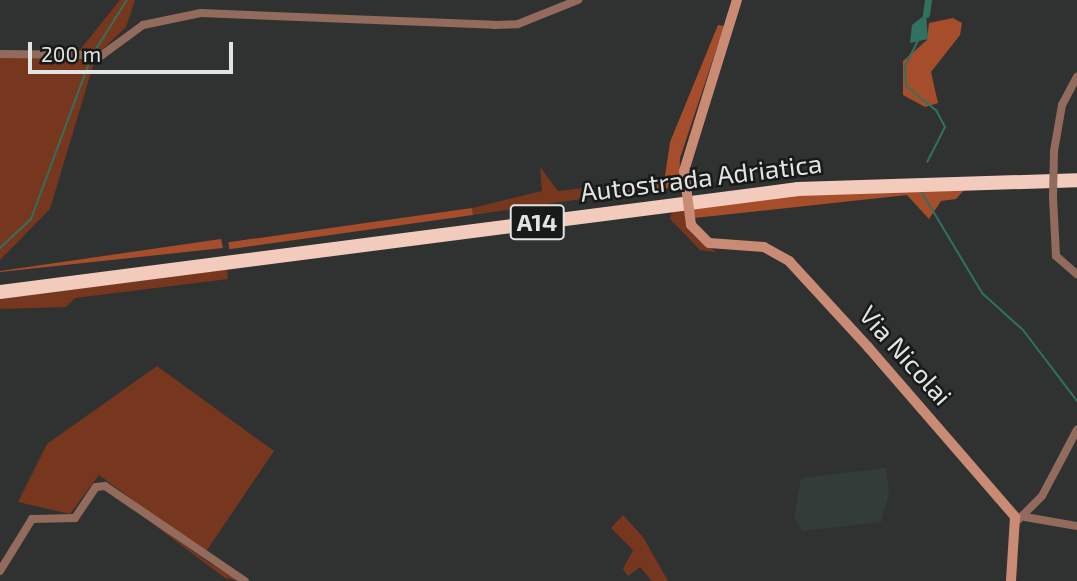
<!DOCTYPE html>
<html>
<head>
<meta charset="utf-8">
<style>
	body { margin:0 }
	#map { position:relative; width:1077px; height:581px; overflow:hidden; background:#2f3231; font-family:"Exo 2",sans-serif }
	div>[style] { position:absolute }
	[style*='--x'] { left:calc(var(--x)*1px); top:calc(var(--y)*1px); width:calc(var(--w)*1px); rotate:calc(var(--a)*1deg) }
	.built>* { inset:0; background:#323c38 }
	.green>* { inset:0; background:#77371e }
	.forest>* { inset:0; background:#a64e2c; transform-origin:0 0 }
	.water>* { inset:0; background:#30725e }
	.stream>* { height:2px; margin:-1px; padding:0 1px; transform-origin:1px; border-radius:1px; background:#30725e }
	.canal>* { height:7px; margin:-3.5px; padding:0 3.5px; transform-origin:3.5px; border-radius:3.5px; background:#30725e }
	.street>* { height:8px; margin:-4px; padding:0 4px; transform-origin:4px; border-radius:4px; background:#936b5d }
	.secondary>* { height:10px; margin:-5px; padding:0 5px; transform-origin:5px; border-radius:5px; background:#ca8b74 }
	.highway>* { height:14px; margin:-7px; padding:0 7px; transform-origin:7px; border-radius:7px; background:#f3cbbc }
	.street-bridge>* { height:8px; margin:-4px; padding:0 4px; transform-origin:4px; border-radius:4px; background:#936b5d }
	.secondary-bridge>* { height:10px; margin:-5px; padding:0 5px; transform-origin:5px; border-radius:5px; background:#ca8b74 }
	span { translate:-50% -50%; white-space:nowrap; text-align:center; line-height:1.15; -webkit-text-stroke:5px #181a19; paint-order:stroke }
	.shield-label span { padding:2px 5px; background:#181a19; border:2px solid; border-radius:5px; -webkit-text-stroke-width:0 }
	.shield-label { font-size:24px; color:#e2e4e3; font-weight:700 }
	.street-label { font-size:26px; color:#e2e4e3 }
	.scale { position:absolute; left:28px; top:42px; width:205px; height:32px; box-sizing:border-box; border:4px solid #e2e4e3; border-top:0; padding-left:9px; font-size:21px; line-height:24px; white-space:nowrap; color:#e2e4e3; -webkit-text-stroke:5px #181a19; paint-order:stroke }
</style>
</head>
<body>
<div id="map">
	<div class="built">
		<i style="clip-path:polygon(886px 468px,889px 493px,881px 522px,802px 531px,794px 517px,801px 478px)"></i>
	</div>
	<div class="green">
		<i style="clip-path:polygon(120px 0,135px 0,126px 27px,103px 49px,79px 51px)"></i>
		<i style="clip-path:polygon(0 55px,95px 59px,50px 209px,0 260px)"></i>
		<i style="clip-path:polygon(540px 167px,558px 191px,593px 187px,602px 196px,473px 215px,472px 208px,542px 191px)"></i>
		<i style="clip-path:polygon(684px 210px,692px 234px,716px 252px,700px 250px,670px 219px,672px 211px)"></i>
		<i style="clip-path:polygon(227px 269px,228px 279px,75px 298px,66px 307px,0 309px,0 299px)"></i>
		<i style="clip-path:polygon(157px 366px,274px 451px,205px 553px,99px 475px,70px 514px,18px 502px,47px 444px)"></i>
		<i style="clip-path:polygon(125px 503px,208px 562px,240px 581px,225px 578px)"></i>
		<i style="clip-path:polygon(623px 515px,643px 537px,668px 581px,652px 581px,640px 567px,628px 576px,623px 569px,633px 550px,611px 528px)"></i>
	</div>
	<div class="forest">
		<i style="clip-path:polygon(953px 18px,962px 23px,960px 35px,931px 72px,938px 103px,925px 107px,903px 95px,903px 61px,927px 40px,929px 23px)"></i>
		<i style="clip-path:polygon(718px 25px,724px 26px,680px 158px,679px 187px,602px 196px,664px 183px,670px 142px)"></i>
		<i style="clip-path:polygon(964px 190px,956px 199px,941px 201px,929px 219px,907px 195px,694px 218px,693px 209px,811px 194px)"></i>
		<i style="left:472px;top:208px;width:7px;height:246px;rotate:82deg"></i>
		<i style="clip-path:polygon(221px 239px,223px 248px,0 272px,0 271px)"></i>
	</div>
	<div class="water">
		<i style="clip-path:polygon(926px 14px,928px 39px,910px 43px,912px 25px)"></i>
	</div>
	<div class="stream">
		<i style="--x:919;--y:39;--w:30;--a:118"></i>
		<i style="--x:905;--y:65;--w:21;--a:87"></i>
		<i style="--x:906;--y:86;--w:38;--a:39"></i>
		<i style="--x:936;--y:110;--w:19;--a:62"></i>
		<i style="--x:945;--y:127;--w:39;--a:117"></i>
		<i style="--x:96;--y:49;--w:58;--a:-57.7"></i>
		<i style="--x:921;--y:191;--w:119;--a:59.1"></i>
		<i style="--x:982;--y:293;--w:55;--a:42.1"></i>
		<i style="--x:1023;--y:330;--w:89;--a:52.7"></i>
		<i style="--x:0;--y:248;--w:42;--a:-43.1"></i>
		<i style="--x:31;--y:219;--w:170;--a:-69.6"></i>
	</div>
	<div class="canal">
		<i style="--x:926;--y:14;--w:14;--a:-82"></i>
	</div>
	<div class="street">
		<i style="--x:0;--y:54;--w:102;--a:0.6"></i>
		<i style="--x:102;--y:55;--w:51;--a:-36.2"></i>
		<i style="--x:143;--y:25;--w:59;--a:-11.7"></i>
		<i style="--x:201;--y:13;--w:293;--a:2.3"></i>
		<i style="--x:494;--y:25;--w:24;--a:-2"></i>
		<i style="--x:518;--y:24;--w:65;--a:-21.8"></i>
		<i style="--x:1054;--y:151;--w:47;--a:-80.1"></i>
		<i style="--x:1062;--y:105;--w:32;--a:-62"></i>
		<i style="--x:1053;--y:198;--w:58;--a:87"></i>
		<i style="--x:1056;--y:256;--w:28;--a:41"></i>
		<i style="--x:1025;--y:517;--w:53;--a:9.8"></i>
		<i style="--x:1017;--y:521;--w:35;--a:-45"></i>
		<i style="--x:1042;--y:496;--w:75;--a:-62.1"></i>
		<i style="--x:0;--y:571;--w:61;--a:-58.4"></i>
		<i style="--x:32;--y:519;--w:43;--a:-1.3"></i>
		<i style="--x:75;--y:518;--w:37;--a:-56"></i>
		<i style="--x:96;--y:487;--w:9;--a:-6"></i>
		<i style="--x:105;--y:486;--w:169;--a:34.2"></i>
	</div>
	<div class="secondary">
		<i style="--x:684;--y:171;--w:179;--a:-72.8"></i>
		<i style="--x:691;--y:225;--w:25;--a:45"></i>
		<i style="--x:709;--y:243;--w:55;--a:4.2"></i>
		<i style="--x:764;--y:247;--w:29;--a:29"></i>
		<i style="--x:789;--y:261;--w:117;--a:47.4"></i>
		<i style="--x:868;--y:347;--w:225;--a:49.1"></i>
		<i style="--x:1015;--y:517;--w:64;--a:93.6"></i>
	</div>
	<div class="highway">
		<i style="--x:0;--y:292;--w:805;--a:-7.35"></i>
		<i style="--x:798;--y:189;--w:279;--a:-1.8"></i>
	</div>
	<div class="street-bridge">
		<i style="--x:1053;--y:198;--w:47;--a:-88.8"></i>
	</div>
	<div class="secondary-bridge">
		<i style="--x:684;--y:171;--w:54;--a:82.6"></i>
	</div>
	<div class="shield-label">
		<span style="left:537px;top:222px">A14</span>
	</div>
	<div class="street-label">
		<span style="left:701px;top:177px;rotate:-7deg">Autostrada Adriatica</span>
		<span style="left:906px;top:355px;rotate:48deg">Via Nicolai</span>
	</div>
	<div class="scale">200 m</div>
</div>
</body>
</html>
